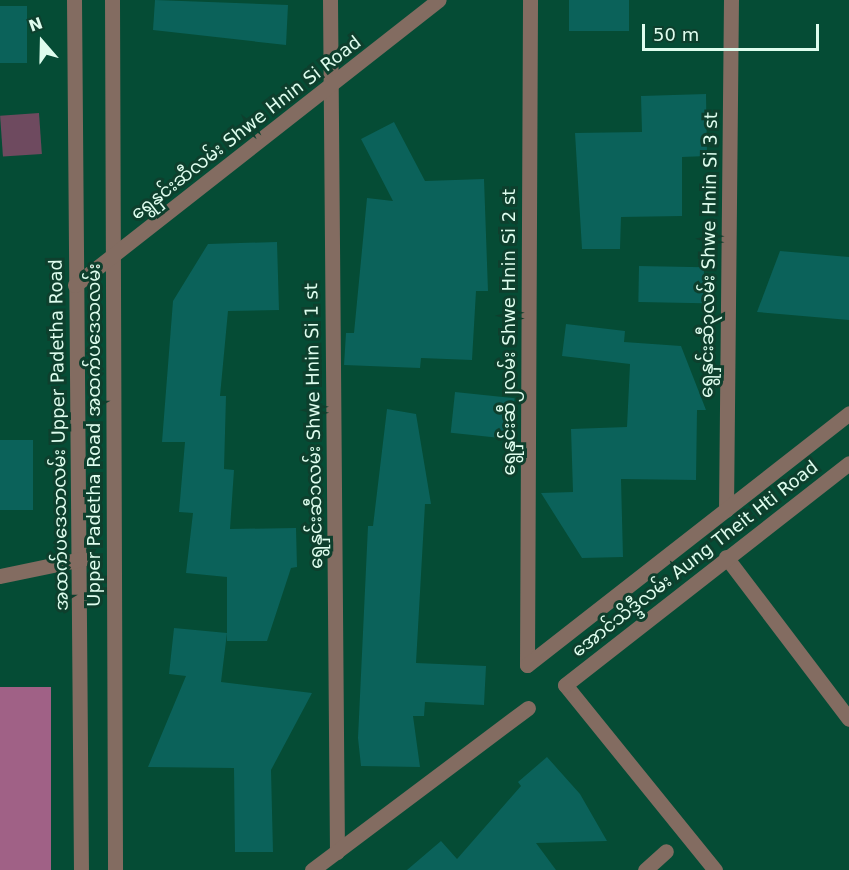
<!DOCTYPE html>
<html>
<head>
<meta charset="utf-8">
<style>
	body { margin:0 }
	#map { position:relative; width:849px; height:870px; overflow:hidden; background:#054c35; font-family:"DejaVu Sans","Noto Sans Myanmar",sans-serif }
	div>[style] { position:absolute }
	[style*='--x'] { left:calc(var(--x)*1px); top:calc(var(--y)*1px); width:calc(var(--w)*1px); rotate:calc(var(--a)*1deg) }
	.green>* { inset:0; background:#6e4a5f; transform-origin:0 0 }
	.forest>* { inset:0; background:#a06186; transform-origin:0 0 }
	.building>* { inset:0; background:#0b625a; transform-origin:0 0 }
	.minor>* { height:15px; margin:-7.5px; padding:0 7.5px; transform-origin:7.5px; border-radius:7.5px; background:#836c61 }
	span { translate:-50% -50%; white-space:nowrap; text-align:center; line-height:1.15; -webkit-text-stroke:6px #0e3f2d; paint-order:stroke }
	.street-label { font-size:18px; color:#defdee }
	.north { position:absolute; left:12px; top:12px; width:60px; height:60px; -webkit-text-stroke:4px #0e3f2d; paint-order:stroke; rotate:340deg; font-size:16px; font-weight:700; line-height:24px; text-align:center; color:#defdee }
	.north::after { content:''; display:block; margin:auto; width:21px; height:27px; background:#defdee; clip-path:polygon(50% 0,100% 100%,50% 72%,0 100%) }
	.scale { position:absolute; left:642px; top:24px; width:177px; height:27px; box-sizing:border-box; border:3px solid #defdee; border-top:0; padding-left:8px; font-size:18px; line-height:21px; white-space:nowrap; color:#defdee; -webkit-text-stroke:4px #0e3f2d; paint-order:stroke }
</style>
</head>
<body>
<div id="map">
	<div class="green">
		<i style="left:39px;top:113px;width:41px;height:39px;rotate:86deg"></i>
	</div>
	<div class="forest">
		<i style="left:51px;top:687px;width:183px;height:53px;rotate:90deg"></i>
	</div>
	<div class="building">
		<i style="clip-path:polygon(155px 0,288px 5px,286px 45px,153px 30px)"></i>
		<i style="left:569px;top:0;width:60px;height:31px"></i>
		<i style="left:0;top:6px;width:27px;height:57px"></i>
		<i style="clip-path:polygon(706px 94px,707px 156px,682px 157px,682px 216px,621px 217px,620px 249px,582px 249px,575px 133px,642px 132px,641px 96px)"></i>
		<i style="clip-path:polygon(394px 122px,425px 181px,484px 179px,488px 291px,476px 291px,472px 360px,421px 358px,420px 368px,344px 365px,346px 333px,354px 333px,367px 198px,393px 201px,361px 139px)"></i>
		<i style="clip-path:polygon(277px 242px,279px 310px,228px 311px,220px 396px,226px 396px,224px 469px,234px 470px,230px 529px,296px 528px,297px 567px,291px 568px,267px 641px,227px 641px,227px 577px,186px 573px,193px 513px,179px 512px,185px 442px,162px 442px,173px 301px,208px 244px)"></i>
		<i style="clip-path:polygon(780px 251px,849px 257px,849px 320px,757px 312px)"></i>
		<i style="left:639px;top:266px;width:65px;height:36px;rotate:1deg"></i>
		<i style="clip-path:polygon(566px 324px,625px 331px,624px 342px,681px 346px,706px 410px,697px 410px,696px 480px,621px 479px,623px 557px,582px 558px,541px 493px,573px 492px,571px 429px,627px 427px,630px 364px,562px 356px)"></i>
		<i style="left:455px;top:392px;width:60px;height:41px;rotate:6deg"></i>
		<i style="clip-path:polygon(387px 409px,416px 414px,431px 504px,425px 504px,416px 663px,486px 666px,484px 705px,425px 702px,424px 716px,413px 716px,420px 767px,361px 766px,358px 738px,368px 526px,373px 526px)"></i>
		<i style="left:33px;top:440px;width:70px;height:33px;rotate:90deg"></i>
		<i style="clip-path:polygon(174px 628px,227px 633px,221px 682px,312px 693px,271px 770px,273px 852px,235px 852px,234px 768px,148px 767px,186px 676px,169px 674px)"></i>
		<i style="clip-path:polygon(547px 757px,580px 794px,607px 841px,536px 843px,556px 870px,407px 870px,441px 841px,457px 859px,521px 786px,518px 782px)"></i>
	</div>
	<div class="minor">
		<i style="--x:74;--y:0;--w:870;--a:89.54"></i>
		<i style="--x:112;--y:0;--w:870;--a:89.8"></i>
		<i style="--x:330;--y:0;--w:852;--a:89.53"></i>
		<i style="--x:75;--y:285;--w:462;--a:-38.1"></i>
		<i style="--x:726;--y:510;--w:510;--a:-89.44"></i>
		<i style="--x:726;--y:557;--w:203;--a:52.8"></i>
		<i style="--x:0;--y:576;--w:84;--a:-11.7"></i>
		<i style="--x:527;--y:665;--w:665;--a:-89.74"></i>
		<i style="--x:527;--y:665;--w:409;--a:-38"></i>
		<i style="--x:312;--y:870;--w:270;--a:-36.9"></i>
		<i style="--x:645;--y:870;--w:28;--a:-42"></i>
		<i style="--x:715;--y:870;--w:238;--a:-129"></i>
		<i style="--x:565;--y:685;--w:360;--a:-38"></i>
	</div>
	<div class="street-label">
		<span style="left:246px;top:128px;rotate:-38deg">ရွေနှင်းဆီလမ်း Shwe Hnin Si Road</span>
		<span style="left:709px;top:255px;rotate:-89deg">ရွေနှင်းဆီ၃လမ်း Shwe Hnin Si 3 st</span>
		<span style="left:509px;top:332px;rotate:-90deg">ရွေနှင်းဆီ၂လမ်း Shwe Hnin Si 2 st</span>
		<span style="left:314px;top:426px;rotate:-91deg">ရွေနှင်းဆီ၁လမ်း Shwe Hnin Si 1 st</span>
		<span style="left:59px;top:435px;rotate:-91deg">အထက်ပဒေသာလမ်း Upper Padetha Road</span>
		<span style="left:94px;top:435px;rotate:-90deg">Upper Padetha Road အထက်ပဒေသလမ်း</span>
		<span style="left:695px;top:559px;rotate:-38deg">အောင်သိဒ္ဒီလမ်း Aung Theit Hti Road</span>
	</div>
	<div class="north">N</div>
	<div class="scale">50 m</div>
</div>
</body>
</html>
